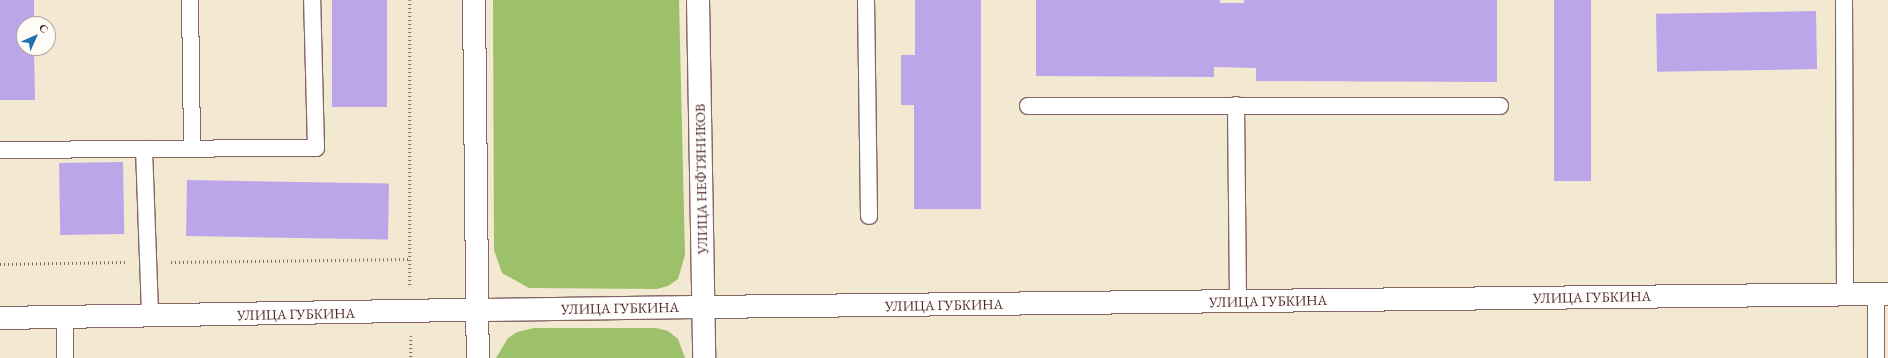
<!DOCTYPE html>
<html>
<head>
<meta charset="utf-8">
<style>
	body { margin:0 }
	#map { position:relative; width:1888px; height:358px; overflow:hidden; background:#f3e9d2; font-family:"EB Garamond",serif }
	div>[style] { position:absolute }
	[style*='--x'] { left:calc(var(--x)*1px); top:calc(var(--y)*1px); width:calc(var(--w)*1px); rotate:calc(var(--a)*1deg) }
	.green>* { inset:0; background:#9dc16b }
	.building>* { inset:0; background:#bca5e8; transform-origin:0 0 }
	.path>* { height:2.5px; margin-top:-1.25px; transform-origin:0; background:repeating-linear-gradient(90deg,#856665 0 1px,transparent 0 4px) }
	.roads { filter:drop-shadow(1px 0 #856665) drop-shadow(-1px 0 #856665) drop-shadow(0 1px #856665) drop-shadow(0 -1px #856665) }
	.service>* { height:16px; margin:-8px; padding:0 8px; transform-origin:8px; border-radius:8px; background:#fff }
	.tertiary>* { height:22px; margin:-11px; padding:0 11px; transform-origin:11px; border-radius:11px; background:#fff }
	.secondary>* { height:22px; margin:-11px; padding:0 11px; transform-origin:11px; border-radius:11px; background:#fff }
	span { translate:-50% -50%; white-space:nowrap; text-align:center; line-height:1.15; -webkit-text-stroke:3px #fdfcf7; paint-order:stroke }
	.street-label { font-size:14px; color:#4a1f2b }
	.north { position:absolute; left:16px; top:16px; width:40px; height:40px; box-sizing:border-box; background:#fdfcf7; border:1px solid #b5a4a5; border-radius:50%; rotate:45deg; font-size:11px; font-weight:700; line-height:16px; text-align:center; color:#4a1f2b }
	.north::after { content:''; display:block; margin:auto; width:14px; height:18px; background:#1f6fb2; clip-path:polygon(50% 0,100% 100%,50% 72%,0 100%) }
</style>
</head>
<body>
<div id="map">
	<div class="green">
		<i style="clip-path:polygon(493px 0,679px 0,685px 255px,678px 279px,668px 286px,657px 289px,529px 288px,502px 273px,494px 250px)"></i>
		<i style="clip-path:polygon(534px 328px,656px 328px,668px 331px,678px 339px,685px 358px,496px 358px,508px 338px,517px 332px)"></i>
	</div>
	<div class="building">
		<i style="clip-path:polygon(0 0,34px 0,34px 24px,24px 24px,24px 48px,34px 48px,35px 100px,0 100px)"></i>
		<i style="left:332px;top:0;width:55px;height:107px"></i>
		<i style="clip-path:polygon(915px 0,981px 0,981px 209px,914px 209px,914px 105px,901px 105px,901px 55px,915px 55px)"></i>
		<i style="clip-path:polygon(1036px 0,1220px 0,1220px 3px,1244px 3px,1244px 0,1497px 0,1497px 82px,1256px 81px,1256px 68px,1214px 67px,1214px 77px,1036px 76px)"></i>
		<i style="left:1554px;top:0;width:37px;height:181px"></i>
		<i style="left:1816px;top:11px;width:58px;height:160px;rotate:89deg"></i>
		<i style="left:123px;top:162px;width:72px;height:64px;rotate:89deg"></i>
		<i style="left:187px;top:180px;width:202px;height:56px;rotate:1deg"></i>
	</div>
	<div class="path">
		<i style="--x:410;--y:0;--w:285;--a:90"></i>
		<i style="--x:171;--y:262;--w:239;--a:-0.7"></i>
		<i style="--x:0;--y:264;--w:126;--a:-0.9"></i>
		<i style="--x:411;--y:336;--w:22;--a:90"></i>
	</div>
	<div class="roads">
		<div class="service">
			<i style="--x:190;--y:0;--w:148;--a:89.2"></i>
			<i style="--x:866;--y:0;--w:216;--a:89.2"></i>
			<i style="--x:1844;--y:0;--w:294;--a:89.8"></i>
			<i style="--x:1236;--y:105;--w:197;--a:89.4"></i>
			<i style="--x:1028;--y:106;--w:472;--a:0"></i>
			<i style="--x:144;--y:149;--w:167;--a:87.9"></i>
			<i style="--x:0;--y:150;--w:316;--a:-0.4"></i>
			<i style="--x:316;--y:148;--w:148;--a:-91.5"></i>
			<i style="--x:1876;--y:294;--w:64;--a:90"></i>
			<i style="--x:65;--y:358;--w:40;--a:-90"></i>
		</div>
		<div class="tertiary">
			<i style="--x:702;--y:307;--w:1186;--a:-0.63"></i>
			<i style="--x:0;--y:318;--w:478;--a:-1"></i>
		</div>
		<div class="secondary">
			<i style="--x:474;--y:0;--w:358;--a:89.4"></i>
			<i style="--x:698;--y:0;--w:358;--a:89"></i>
			<i style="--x:478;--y:310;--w:224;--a:-0.8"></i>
		</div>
	</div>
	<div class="street-label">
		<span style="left:701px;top:179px;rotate:-91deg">УЛИЦА НЕФТЯНИКОВ</span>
		<span style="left:1592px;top:297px;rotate:-1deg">УЛИЦА ГУБКИНА</span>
		<span style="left:1268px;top:301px;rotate:-1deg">УЛИЦА ГУБКИНА</span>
		<span style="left:944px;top:305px;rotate:-1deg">УЛИЦА ГУБКИНА</span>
		<span style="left:620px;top:308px;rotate:-1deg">УЛИЦА ГУБКИНА</span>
		<span style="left:296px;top:314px;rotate:-1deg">УЛИЦА ГУБКИНА</span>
	</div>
	<div class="north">С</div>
</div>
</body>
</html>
